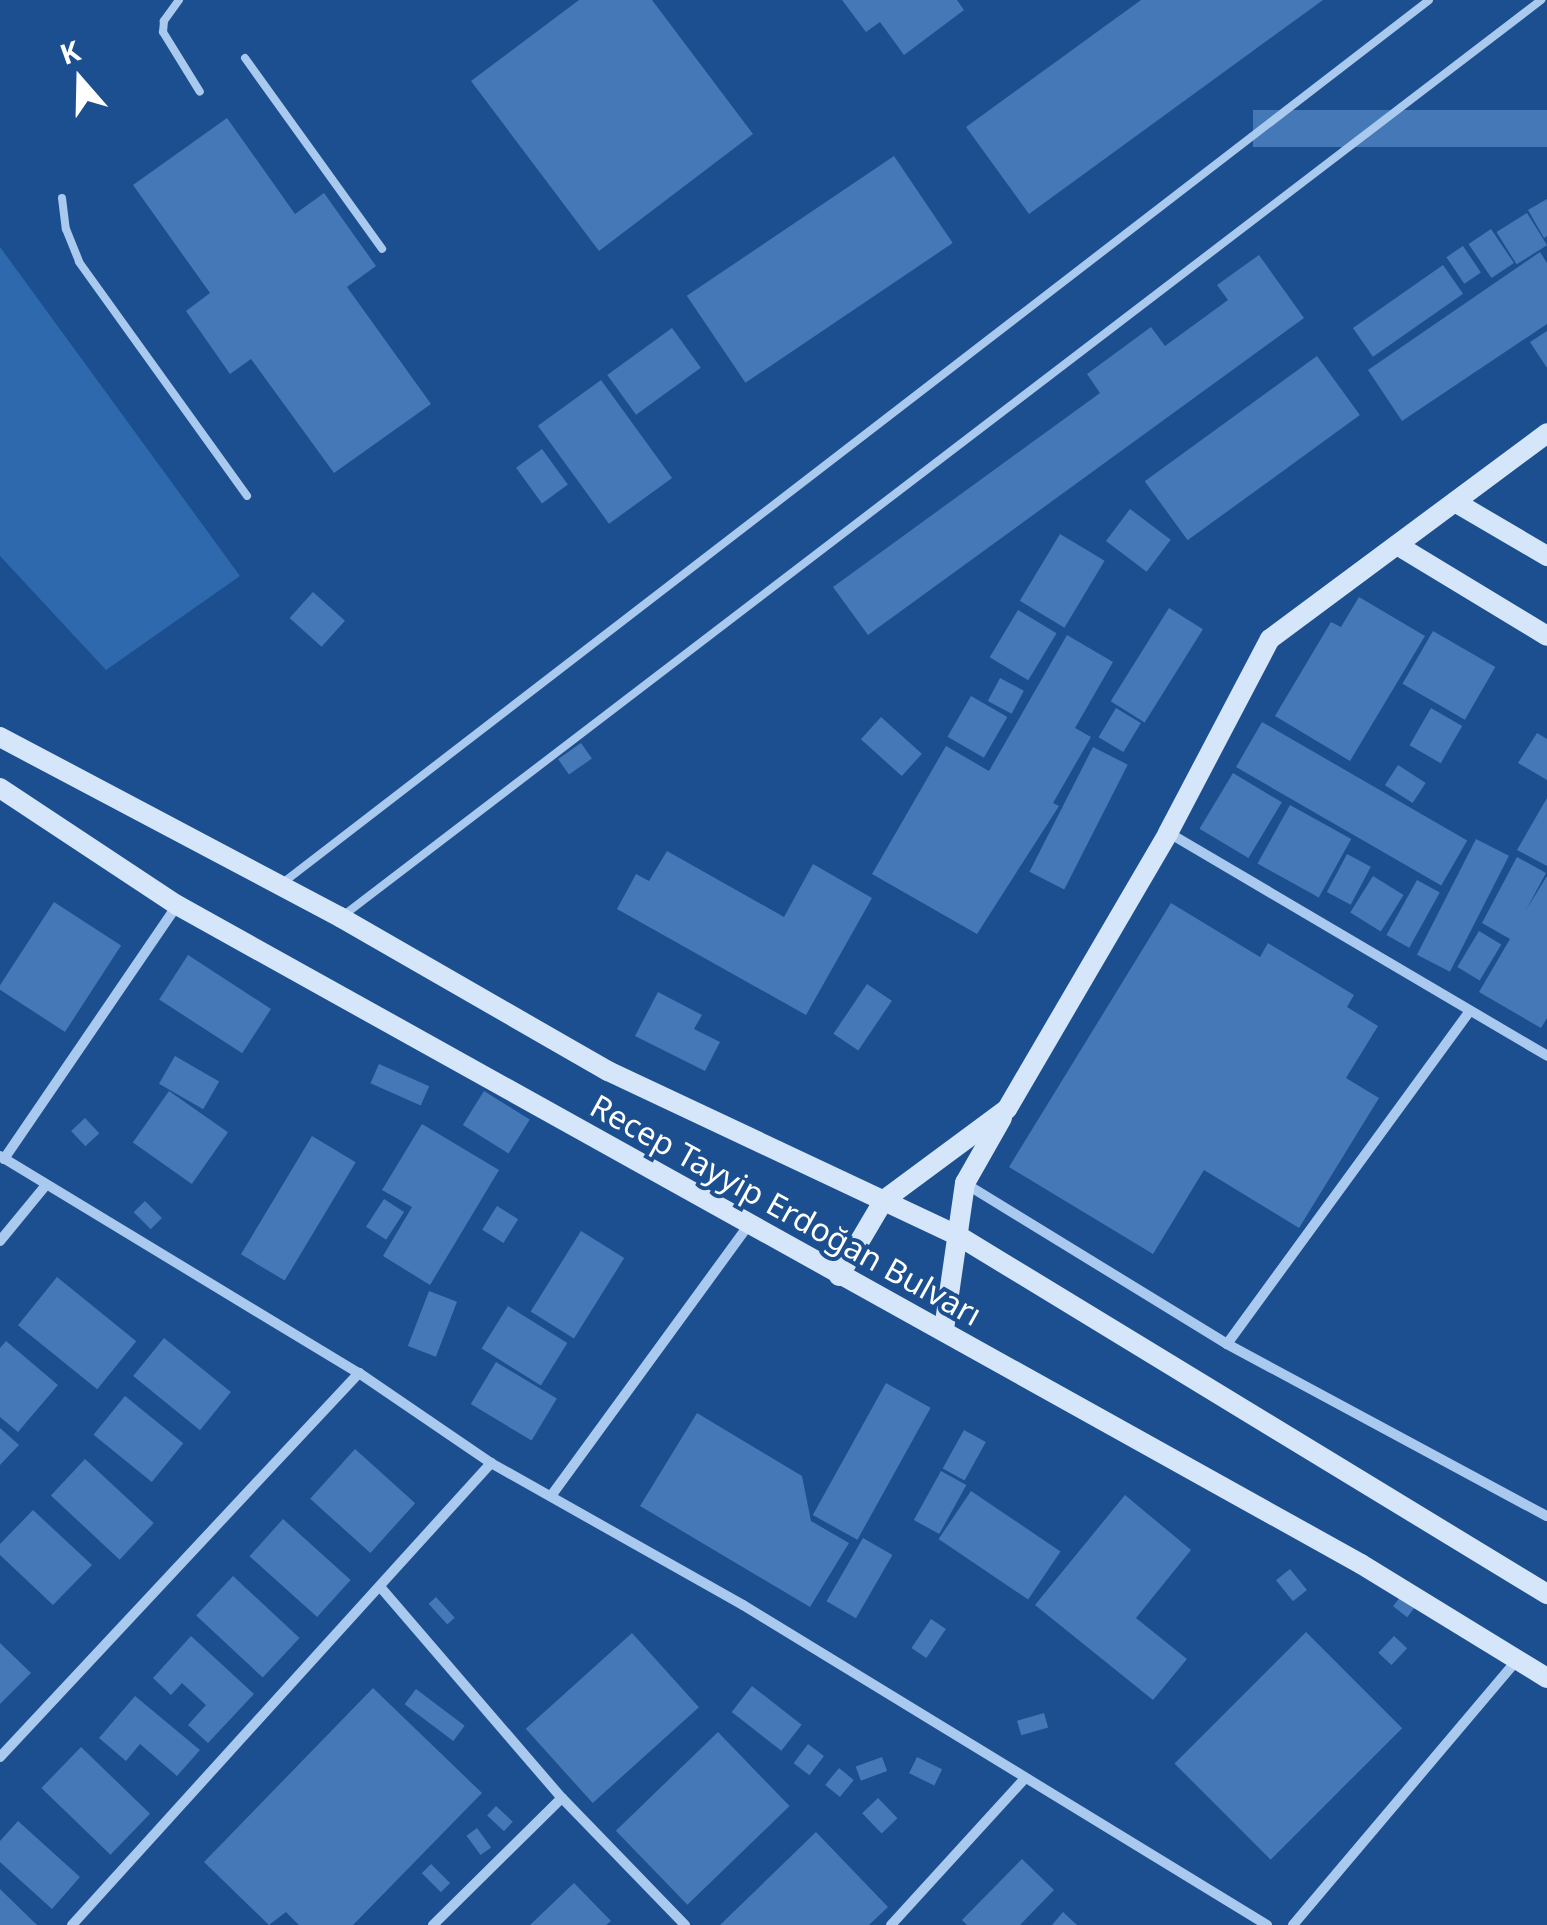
<!DOCTYPE html>
<html>
<head>
<meta charset="utf-8">
<style>
	body { margin:0 }
	#map { position:relative; width:1547px; height:1925px; overflow:hidden; background:#1b4f8f; font-family:"Noto Sans",sans-serif }
	div>[style] { position:absolute }
	[style*='--x'] { left:calc(var(--x)*1px); top:calc(var(--y)*1px); width:calc(var(--w)*1px); rotate:calc(var(--a)*1deg) }
	.green>* { inset:0; background:#2e69ad }
	.building>* { inset:0; background:#4478b7; transform-origin:0 0 }
	.lane>* { height:8px; margin:-4px; padding:0 4px; transform-origin:4px; border-radius:4px; background:#a9c9ee }
	.street>* { height:10px; margin:-5px; padding:0 5px; transform-origin:5px; border-radius:5px; background:#a9c9ee }
	.secondary>* { height:20px; margin:-10px; padding:0 10px; transform-origin:10px; border-radius:10px; background:#d6e6fa }
	span { translate:-50% -50%; white-space:nowrap; text-align:center; line-height:1.15; -webkit-text-stroke:8px #1b4f8f; paint-order:stroke }
	.street-label { font-size:32px; color:#fff }
	.north { position:absolute; left:30px; top:30px; width:100px; height:100px; -webkit-text-stroke:8px #1b4f8f; paint-order:stroke; rotate:340deg; font-size:28px; font-weight:700; line-height:40px; text-align:center; color:#fff }
	.north::after { content:''; display:block; margin:auto; width:35px; height:45px; background:#fff; clip-path:polygon(50% 0,100% 100%,50% 72%,0 100%) }
</style>
</head>
<body>
<div id="map">
	<div class="green">
		<i style="clip-path:polygon(0 247px,240px 576px,106px 670px,0 556px)"></i>
	</div>
	<div class="building">
		<i style="clip-path:polygon(579px 0,652px 0,753px 134px,599px 251px,471px 81px)"></i>
		<i style="clip-path:polygon(842px 0,957px 0,964px 10px,904px 55px,880px 22px,866px 32px)"></i>
		<i style="clip-path:polygon(1141px 0,1323px 0,1029px 214px,966px 127px)"></i>
		<i style="left:1547px;top:110px;width:37px;height:294px;rotate:90deg"></i>
		<i style="clip-path:polygon(227px 118px,295px 214px,324px 193px,376px 266px,347px 287px,431px 404px,334px 473px,251px 359px,230px 374px,186px 311px,210px 293px,133px 185px)"></i>
		<i style="left:894px;top:156px;width:105px;height:250px;rotate:56deg"></i>
		<i style="clip-path:polygon(1547px 199px,1547px 236px,1544px 238px,1528px 210px)"></i>
		<i style="left:1527px;top:213px;width:38px;height:36px;rotate:58deg"></i>
		<i style="left:1491px;top:229px;width:41px;height:27px;rotate:56deg"></i>
		<i style="left:1463px;top:246px;width:32px;height:20px;rotate:56deg"></i>
		<i style="clip-path:polygon(1540px 252px,1547px 263px,1547px 324px,1402px 421px,1368px 370px)"></i>
		<i style="clip-path:polygon(1259px 255px,1304px 318px,868px 635px,833px 587px,1100px 393px,1087px 374px,1151px 327px,1165px 346px,1228px 300px,1217px 285px)"></i>
		<i style="left:1443px;top:265px;width:35px;height:110px;rotate:55deg"></i>
		<i style="left:672px;top:328px;width:49px;height:80px;rotate:54deg"></i>
		<i style="clip-path:polygon(1547px 331px,1547px 368px,1530px 342px)"></i>
		<i style="left:1317px;top:356px;width:73px;height:213px;rotate:54deg"></i>
		<i style="left:601px;top:380px;width:121px;height:78px;rotate:54deg"></i>
		<i style="left:542px;top:449px;width:44px;height:32px;rotate:54deg"></i>
		<i style="left:1130px;top:509px;width:51px;height:40px;rotate:37deg"></i>
		<i style="left:1060px;top:534px;width:52px;height:78px;rotate:31deg"></i>
		<i style="left:313px;top:592px;width:43px;height:35px;rotate:42deg"></i>
		<i style="clip-path:polygon(1359px 597px,1425px 636px,1350px 761px,1275px 716px,1331px 622px,1341px 627px)"></i>
		<i style="left:1169px;top:608px;width:40px;height:110px;rotate:32deg"></i>
		<i style="left:1018px;top:610px;width:45px;height:55px;rotate:31deg"></i>
		<i style="left:1433px;top:631px;width:72px;height:61px;rotate:30deg"></i>
		<i style="clip-path:polygon(1067px 635px,1113px 662px,1075px 728px,1091px 737px,1053px 803px,1059px 806px,977px 934px,872px 874px,946px 746px,989px 771px)"></i>
		<i style="left:1000px;top:678px;width:27px;height:26px;rotate:28deg"></i>
		<i style="left:971px;top:696px;width:42px;height:47px;rotate:30deg"></i>
		<i style="left:1116px;top:708px;width:29px;height:34px;rotate:31deg"></i>
		<i style="left:1431px;top:708px;width:36px;height:43px;rotate:30deg"></i>
		<i style="left:881px;top:717px;width:55px;height:30px;rotate:42deg"></i>
		<i style="left:1262px;top:722px;width:237px;height:52px;rotate:30deg"></i>
		<i style="clip-path:polygon(1537px 733px,1547px 739px,1547px 780px,1518px 763px)"></i>
		<i style="left:581px;top:743px;width:19px;height:28px;rotate:55deg"></i>
		<i style="left:1093px;top:747px;width:39px;height:140px;rotate:27deg"></i>
		<i style="left:1398px;top:765px;width:33px;height:24px;rotate:33deg"></i>
		<i style="left:1233px;top:773px;width:57px;height:65px;rotate:31deg"></i>
		<i style="clip-path:polygon(1547px 798px,1547px 866px,1517px 850px)"></i>
		<i style="left:1290px;top:805px;width:70px;height:67px;rotate:29deg"></i>
		<i style="left:1476px;top:839px;width:37px;height:130px;rotate:27deg"></i>
		<i style="clip-path:polygon(667px 851px,784px 917px,813px 864px,872px 898px,806px 1015px,617px 909px,636px 874px,649px 881px)"></i>
		<i style="left:1347px;top:854px;width:27px;height:43px;rotate:28deg"></i>
		<i style="clip-path:polygon(1517px 857px,1546px 873px,1526px 910px,1547px 876px,1547px 1018px,1541px 1028px,1479px 992px,1510px 939px,1482px 923px)"></i>
		<i style="left:1373px;top:876px;width:36px;height:43px;rotate:32deg"></i>
		<i style="left:1417px;top:880px;width:26px;height:63px;rotate:29deg"></i>
		<i style="left:54px;top:902px;width:80px;height:103px;rotate:33deg"></i>
		<i style="clip-path:polygon(1171px 903px,1260px 957px,1268px 943px,1354px 995px,1347px 1007px,1378px 1026px,1346px 1078px,1379px 1098px,1299px 1228px,1204px 1170px,1153px 1254px,1009px 1167px)"></i>
		<i style="left:1479px;top:931px;width:26px;height:42px;rotate:31deg"></i>
		<i style="left:188px;top:955px;width:99px;height:53px;rotate:33deg"></i>
		<i style="left:867px;top:984px;width:30px;height:60px;rotate:34deg"></i>
		<i style="clip-path:polygon(658px 992px,702px 1015px,694px 1029px,720px 1042px,705px 1071px,635px 1036px)"></i>
		<i style="left:175px;top:1056px;width:51px;height:32px;rotate:30deg"></i>
		<i style="left:379px;top:1064px;width:55px;height:21px;rotate:24deg"></i>
		<i style="left:169px;top:1091px;width:72px;height:63px;rotate:35deg"></i>
		<i style="left:484px;top:1091px;width:54px;height:40px;rotate:32deg"></i>
		<i style="left:85px;top:1118px;width:21px;height:19px;rotate:47deg"></i>
		<i style="clip-path:polygon(422px 1124px,499px 1170px,430px 1285px,383px 1256px,412px 1207px,382px 1190px)"></i>
		<i style="left:312px;top:1136px;width:51px;height:138px;rotate:31deg"></i>
		<i style="left:384px;top:1199px;width:24px;height:33px;rotate:33deg"></i>
		<i style="left:145px;top:1201px;width:24px;height:16px;rotate:45deg"></i>
		<i style="left:497px;top:1206px;width:25px;height:28px;rotate:32deg"></i>
		<i style="left:581px;top:1231px;width:51px;height:95px;rotate:32deg"></i>
		<i style="left:57px;top:1277px;width:102px;height:62px;rotate:39deg"></i>
		<i style="left:429px;top:1291px;width:30px;height:59px;rotate:21deg"></i>
		<i style="left:508px;top:1306px;width:70px;height:50px;rotate:32deg"></i>
		<i style="left:164px;top:1338px;width:86px;height:49px;rotate:39deg"></i>
		<i style="clip-path:polygon(6px 1341px,58px 1385px,18px 1432px,0 1417px,0 1348px)"></i>
		<i style="left:496px;top:1362px;width:71px;height:49px;rotate:31deg"></i>
		<i style="left:886px;top:1383px;width:51px;height:151px;rotate:29deg"></i>
		<i style="left:125px;top:1396px;width:75px;height:50px;rotate:39deg"></i>
		<i style="clip-path:polygon(697px 1413px,802px 1476px,811px 1521px,849px 1543px,810px 1607px,640px 1506px)"></i>
		<i style="clip-path:polygon(0 1428px,19px 1445px,0 1465px)"></i>
		<i style="left:964px;top:1430px;width:25px;height:44px;rotate:29deg"></i>
		<i style="left:355px;top:1449px;width:81px;height:67px;rotate:42deg"></i>
		<i style="left:85px;top:1459px;width:94px;height:50px;rotate:43deg"></i>
		<i style="left:941px;top:1471px;width:29px;height:56px;rotate:29deg"></i>
		<i style="left:971px;top:1491px;width:108px;height:58px;rotate:34deg"></i>
		<i style="clip-path:polygon(1125px 1495px,1191px 1550px,1136px 1618px,1187px 1659px,1153px 1700px,1035px 1605px)"></i>
		<i style="clip-path:polygon(33px 1510px,92px 1565px,53px 1605px,0 1555px,0 1544px)"></i>
		<i style="left:283px;top:1519px;width:91px;height:50px;rotate:42deg"></i>
		<i style="left:863px;top:1538px;width:34px;height:73px;rotate:30deg"></i>
		<i style="left:1290px;top:1569px;width:27px;height:18px;rotate:51deg"></i>
		<i style="left:233px;top:1576px;width:91px;height:54px;rotate:43deg"></i>
		<i style="left:1401px;top:1596px;width:18px;height:13px;rotate:38deg"></i>
		<i style="left:436px;top:1597px;width:28px;height:10px;rotate:48deg"></i>
		<i style="left:931px;top:1619px;width:18px;height:35px;rotate:34deg"></i>
		<i style="left:1306px;top:1632px;width:136px;height:186px;rotate:45deg"></i>
		<i style="left:632px;top:1633px;width:100px;height:143px;rotate:48deg"></i>
		<i style="clip-path:polygon(191px 1636px,254px 1694px,208px 1743px,188px 1725px,206px 1705px,182px 1683px,171px 1695px,153px 1678px)"></i>
		<i style="left:1394px;top:1636px;width:18px;height:23px;rotate:43deg"></i>
		<i style="clip-path:polygon(0 1643px,31px 1673px,0 1704px)"></i>
		<i style="left:752px;top:1686px;width:63px;height:33px;rotate:38deg"></i>
		<i style="clip-path:polygon(373px 1688px,482px 1793px,353px 1925px,299px 1925px,286px 1912px,269px 1925px,204px 1862px)"></i>
		<i style="left:416px;top:1689px;width:61px;height:19px;rotate:37deg"></i>
		<i style="clip-path:polygon(135px 1696px,200px 1750px,177px 1776px,140px 1744px,126px 1761px,99px 1738px)"></i>
		<i style="left:1044px;top:1713px;width:15px;height:28px;rotate:74deg"></i>
		<i style="left:718px;top:1732px;width:103px;height:142px;rotate:46deg"></i>
		<i style="left:808px;top:1744px;width:20px;height:24px;rotate:37deg"></i>
		<i style="left:81px;top:1747px;width:96px;height:57px;rotate:44deg"></i>
		<i style="left:882px;top:1757px;width:15px;height:28px;rotate:70deg"></i>
		<i style="left:917px;top:1757px;width:28px;height:18px;rotate:26deg"></i>
		<i style="left:839px;top:1768px;width:19px;height:22px;rotate:39deg"></i>
		<i style="left:878px;top:1798px;width:28px;height:22px;rotate:46deg"></i>
		<i style="left:496px;top:1806px;width:23px;height:13px;rotate:43deg"></i>
		<i style="clip-path:polygon(18px 1821px,80px 1877px,52px 1909px,0 1862px,0 1841px)"></i>
		<i style="left:477px;top:1828px;width:24px;height:13px;rotate:54deg"></i>
		<i style="clip-path:polygon(816px 1832px,888px 1907px,869px 1925px,720px 1925px)"></i>
		<i style="clip-path:polygon(1022px 1859px,1054px 1890px,1020px 1925px,967px 1925px,962px 1920px)"></i>
		<i style="left:431px;top:1864px;width:27px;height:13px;rotate:45deg"></i>
		<i style="clip-path:polygon(574px 1883px,611px 1921px,606px 1925px,530px 1925px)"></i>
		<i style="clip-path:polygon(0 1889px,37px 1925px,0 1925px)"></i>
		<i style="clip-path:polygon(1063px 1912px,1077px 1925px,1052px 1925px)"></i>
	</div>
	<div class="lane">
		<i style="--x:179;--y:0;--w:26;--a:126"></i>
		<i style="--x:164;--y:21;--w:11;--a:95"></i>
		<i style="--x:163;--y:32;--w:70;--a:58.3"></i>
		<i style="--x:245;--y:58;--w:235;--a:54.3"></i>
		<i style="--x:62;--y:198;--w:31;--a:83"></i>
		<i style="--x:66;--y:229;--w:35;--a:68"></i>
		<i style="--x:79;--y:262;--w:288;--a:54.3"></i>
		<i style="--x:280;--y:885;--w:1450;--a:-37.6"></i>
		<i style="--x:344;--y:915;--w:1507;--a:-37.39"></i>
	</div>
	<div class="street">
		<i style="--x:1169;--y:833;--w:439;--a:30.5"></i>
		<i style="--x:0;--y:1156;--w:419;--a:31.2"></i>
		<i style="--x:359;--y:1373;--w:160;--a:34.3"></i>
		<i style="--x:491;--y:1463;--w:289;--a:29.4"></i>
		<i style="--x:743;--y:1605;--w:614;--a:31.41"></i>
		<i style="--x:4;--y:1159;--w:307;--a:-55.7"></i>
		<i style="--x:966;--y:1184;--w:306;--a:31.5"></i>
		<i style="--x:1227;--y:1344;--w:363;--a:28.3"></i>
		<i style="--x:0;--y:1241;--w:72;--a:-50.6"></i>
		<i style="--x:1227;--y:1344;--w:412;--a:-53.9"></i>
		<i style="--x:551;--y:1496;--w:334;--a:-53.9"></i>
		<i style="--x:382;--y:1589;--w:276;--a:49.3"></i>
		<i style="--x:562;--y:1798;--w:177;--a:45.9"></i>
		<i style="--x:0;--y:1757;--w:526;--a:-46.93"></i>
		<i style="--x:72;--y:1925;--w:624;--a:-47.79"></i>
		<i style="--x:433;--y:1925;--w:181;--a:-44.6"></i>
		<i style="--x:891;--y:1925;--w:199;--a:-47.6"></i>
		<i style="--x:1293;--y:1925;--w:346;--a:-49.8"></i>
	</div>
	<div class="secondary">
		<i style="--x:1455;--y:502;--w:107;--a:30.4"></i>
		<i style="--x:1397;--y:545;--w:175;--a:31.2"></i>
		<i style="--x:0;--y:737;--w:385;--a:27.9"></i>
		<i style="--x:340;--y:917;--w:309;--a:29.9"></i>
		<i style="--x:608;--y:1071;--w:386;--a:25.2"></i>
		<i style="--x:957;--y:1235;--w:691;--a:31.32"></i>
		<i style="--x:0;--y:788;--w:212;--a:33.5"></i>
		<i style="--x:177;--y:905;--w:1355;--a:29.1"></i>
		<i style="--x:1361;--y:1564;--w:218;--a:31.5"></i>
		<i style="--x:839;--y:1276;--w:88;--a:-59.4"></i>
		<i style="--x:884;--y:1200;--w:153;--a:-36.5"></i>
		<i style="--x:1007;--y:1109;--w:320;--a:-59.7"></i>
		<i style="--x:1168;--y:833;--w:219;--a:-62.3"></i>
		<i style="--x:1270;--y:639;--w:345;--a:-36.6"></i>
		<i style="--x:944;--y:1329;--w:148;--a:-81.8"></i>
		<i style="--x:965;--y:1183;--w:75;--a:-60.4"></i>
	</div>
	<div class="street-label">
		<span style="left:786px;top:1210px;rotate:29deg">Recep Tayyip Erdoğan Bulvarı</span>
	</div>
	<div class="north">K</div>
</div>
</body>
</html>
